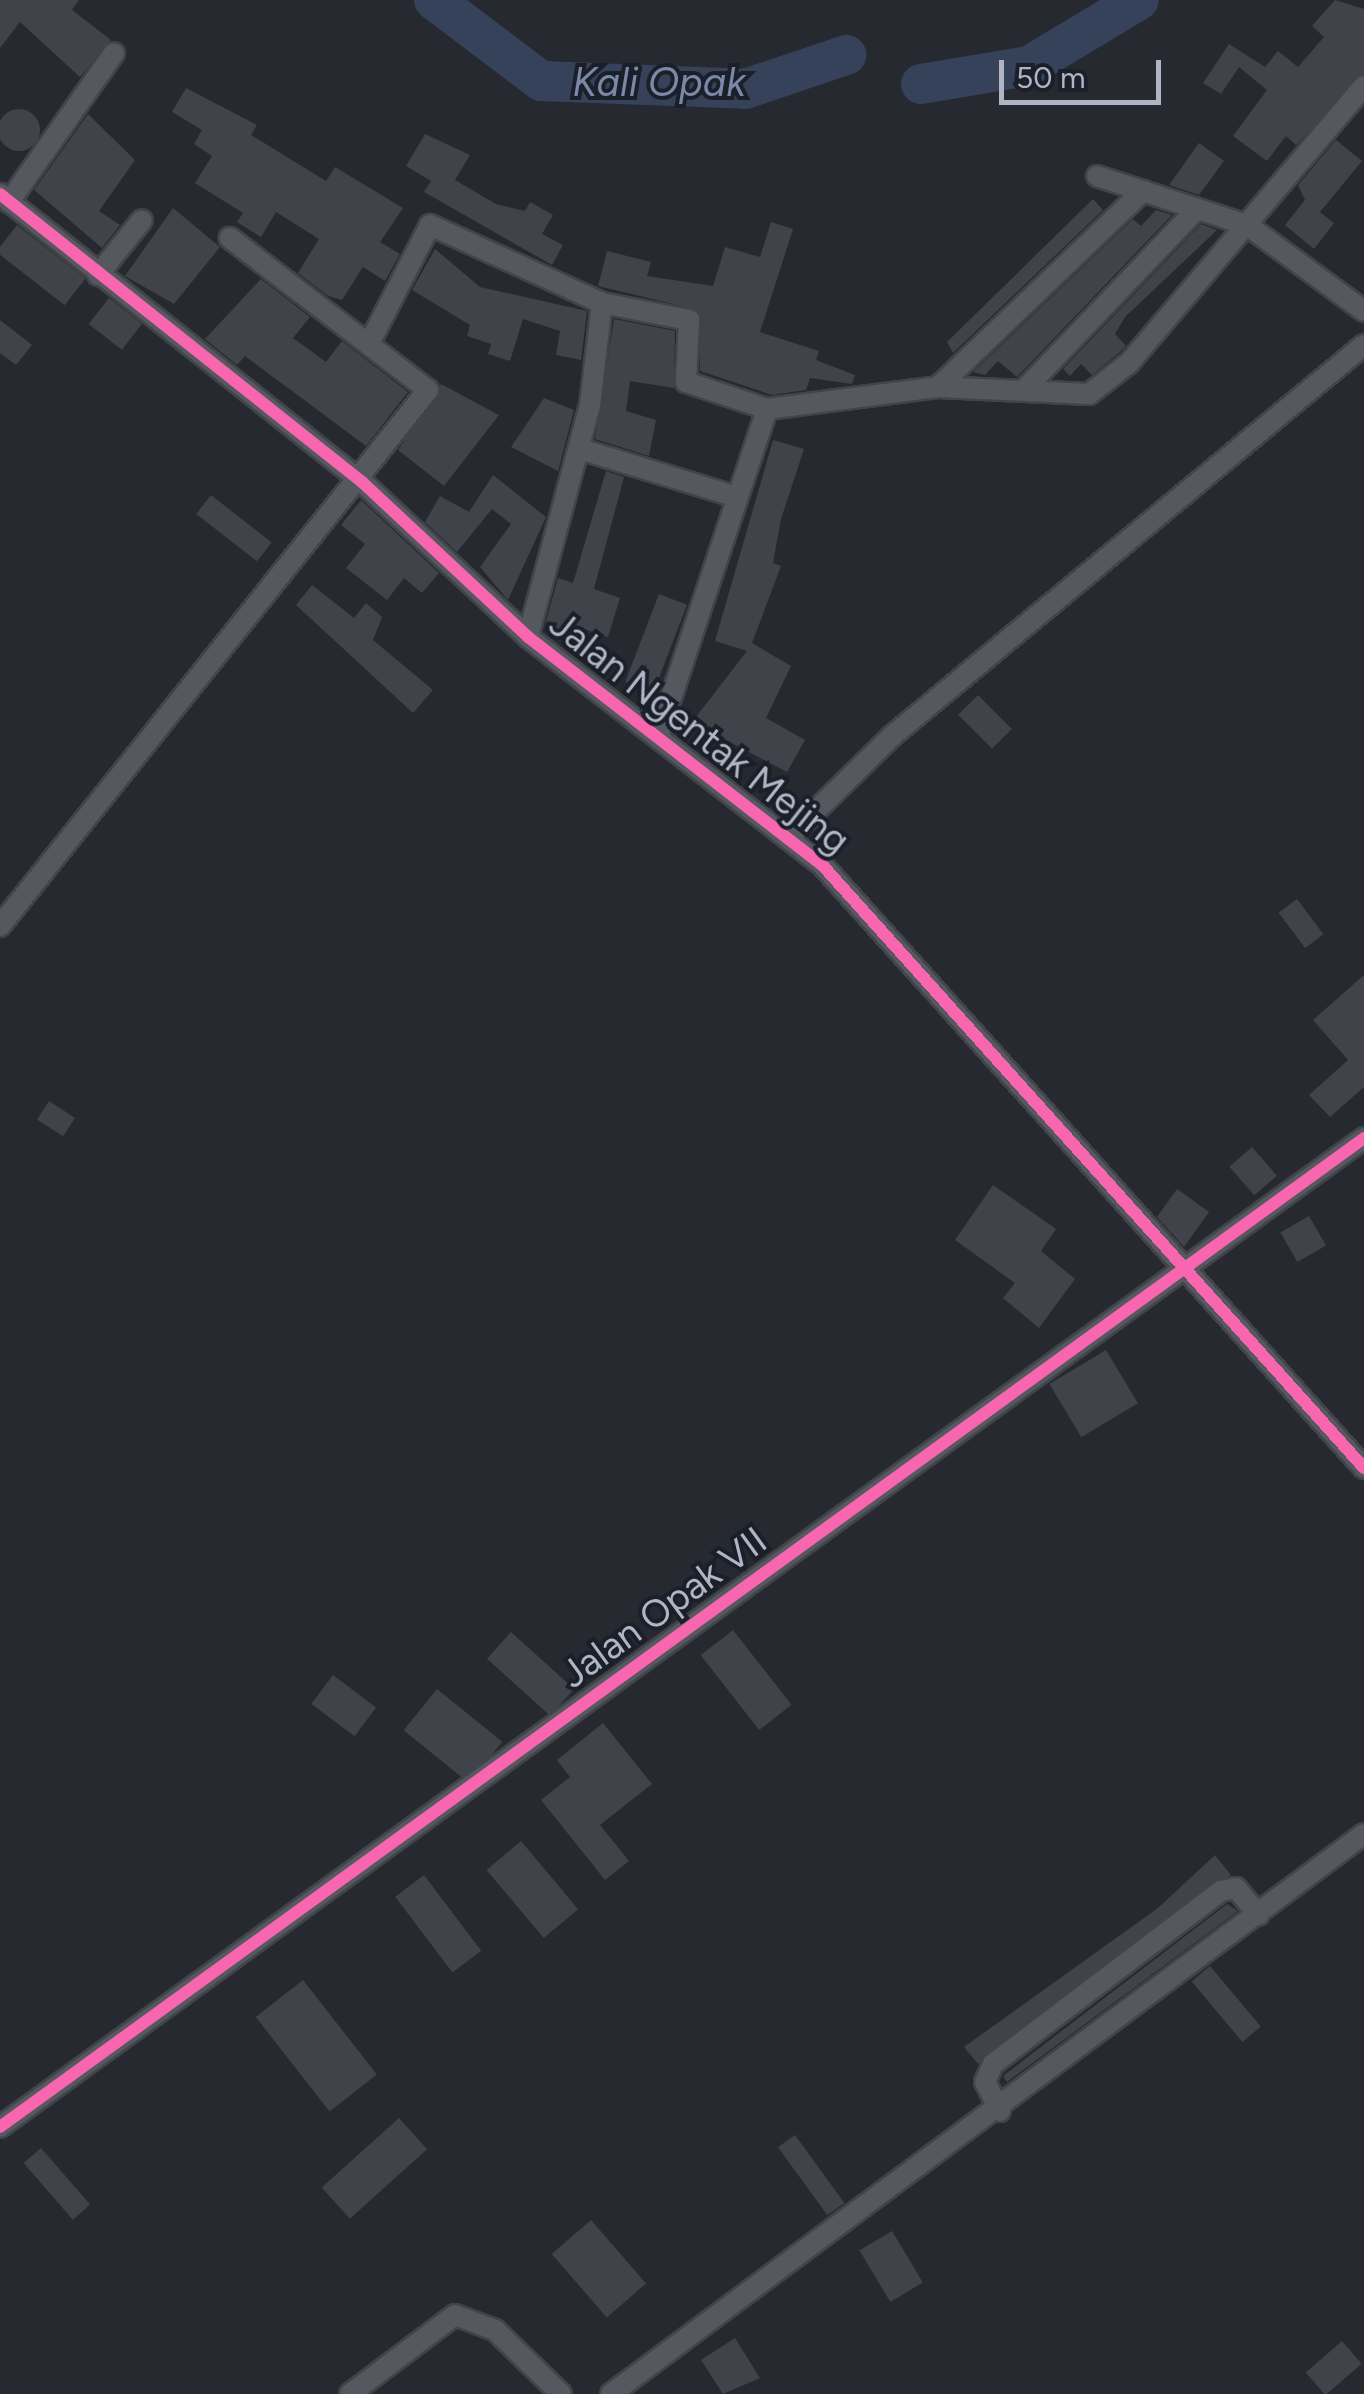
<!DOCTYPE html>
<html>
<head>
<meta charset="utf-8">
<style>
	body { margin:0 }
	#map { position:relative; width:1364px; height:2394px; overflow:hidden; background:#262930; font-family:Figtree,sans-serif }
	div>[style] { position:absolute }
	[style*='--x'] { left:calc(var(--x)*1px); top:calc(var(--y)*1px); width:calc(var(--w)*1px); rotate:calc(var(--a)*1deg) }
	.river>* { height:40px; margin:-20px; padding:0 20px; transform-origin:20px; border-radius:20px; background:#364259 }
	.building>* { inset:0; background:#404349; transform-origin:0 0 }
	.round { border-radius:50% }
	.roads { filter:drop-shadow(2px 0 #424449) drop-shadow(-2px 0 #424449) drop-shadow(0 2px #424449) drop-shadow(0 -2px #424449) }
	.street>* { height:20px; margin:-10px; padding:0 10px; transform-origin:10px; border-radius:10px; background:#55585f }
	.cycleway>* { height:12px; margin:-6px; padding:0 6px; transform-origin:6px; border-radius:6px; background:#f766af }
	span { translate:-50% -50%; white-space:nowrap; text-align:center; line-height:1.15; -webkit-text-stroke:8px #1a1f2a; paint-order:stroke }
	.street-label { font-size:38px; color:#afb5c2 }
	.water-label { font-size:40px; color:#7a89a8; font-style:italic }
	.scale { position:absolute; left:999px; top:60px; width:162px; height:45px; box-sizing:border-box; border:5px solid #afb5c2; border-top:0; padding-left:12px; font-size:30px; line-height:35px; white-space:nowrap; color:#afb5c2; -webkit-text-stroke:8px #1a1f2a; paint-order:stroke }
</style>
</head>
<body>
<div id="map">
	<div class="river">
		<i style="--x:434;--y:0;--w:134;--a:37.1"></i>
		<i style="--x:541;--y:81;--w:204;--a:2.2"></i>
		<i style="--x:745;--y:89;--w:107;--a:-18.6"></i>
		<i style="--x:921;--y:84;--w:109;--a:-9.5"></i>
		<i style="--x:1029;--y:66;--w:128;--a:-31"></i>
	</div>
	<div class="building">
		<i style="clip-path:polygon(0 0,79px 0,72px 10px,111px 40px,80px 77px,20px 22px,0 48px)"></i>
		<i style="clip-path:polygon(1335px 0,1364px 9px,1364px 73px,1296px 145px,1286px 136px,1267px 161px,1233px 136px,1267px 90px,1239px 67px,1221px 94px,1203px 83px,1229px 44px,1265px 67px,1278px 51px,1298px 67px,1324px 37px,1312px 26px)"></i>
		<i style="clip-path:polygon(186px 88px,257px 125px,251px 135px,326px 181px,335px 167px,403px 208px,380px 242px,400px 254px,385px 281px,363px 267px,342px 300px,328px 296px,298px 273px,319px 239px,276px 212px,261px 237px,237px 222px,243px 213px,195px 183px,212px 156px,194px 144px,202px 130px,172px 112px)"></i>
		<i class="round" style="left:-2px;top:109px;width:42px;height:42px"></i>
		<i style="clip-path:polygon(88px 114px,135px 160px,99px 211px,120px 225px,102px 248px,34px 190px)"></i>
		<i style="clip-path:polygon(425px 134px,470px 155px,455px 180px,496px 204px,525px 211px,530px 202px,553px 215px,542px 234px,563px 245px,552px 265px,424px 192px,431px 181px,406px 166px)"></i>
		<i style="clip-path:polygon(1336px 140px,1362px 161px,1320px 212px,1334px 223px,1314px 249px,1285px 225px,1305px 200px,1298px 185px)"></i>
		<i style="clip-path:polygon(1199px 143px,1224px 161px,1199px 195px,1169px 185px)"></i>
		<i style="clip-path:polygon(1093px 199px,1103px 210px,953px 353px,947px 342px)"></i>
		<i style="clip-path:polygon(173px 208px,220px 247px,174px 304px,125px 276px)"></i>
		<i style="clip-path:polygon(1156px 210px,1172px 215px,1017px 377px,998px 361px,985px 375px,973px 372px,1133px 219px,1141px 226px)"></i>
		<i style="clip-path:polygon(771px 222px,793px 229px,760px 332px,819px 351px,816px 360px,855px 375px,852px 384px,810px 378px,806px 390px,772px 395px,700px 371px,698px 310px,598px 286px,607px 251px,651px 262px,647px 276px,713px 286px,725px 247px,760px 257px)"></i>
		<i style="clip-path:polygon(1201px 224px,1217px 230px,1125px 317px,1115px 334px,1126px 346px,1119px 353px,1092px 375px,1081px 364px,1070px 376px,1063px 369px)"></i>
		<i style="left:17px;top:225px;width:87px;height:34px;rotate:38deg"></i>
		<i style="clip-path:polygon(435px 249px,480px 287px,587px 311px,581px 360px,556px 355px,560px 331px,523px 319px,510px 361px,488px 354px,491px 344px,467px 336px,470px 325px,412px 290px)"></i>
		<i style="clip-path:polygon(261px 279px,310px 317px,293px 338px,326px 362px,342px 341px,408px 392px,366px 446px,245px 356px,237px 365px,205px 339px)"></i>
		<i style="left:109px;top:298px;width:42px;height:33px;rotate:38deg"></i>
		<i style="clip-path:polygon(614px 319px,675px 331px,674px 388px,630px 381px,626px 411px,656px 420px,649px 456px,595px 439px)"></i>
		<i style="clip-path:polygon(0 320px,32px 345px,16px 365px,0 353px)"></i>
		<i style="clip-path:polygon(441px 384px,499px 415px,444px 486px,398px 450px)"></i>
		<i style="clip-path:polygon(544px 398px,574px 410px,558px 471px,511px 447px)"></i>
		<i style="clip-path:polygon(773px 440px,804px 449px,781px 519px,773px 563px,781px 566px,752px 643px,791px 666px,766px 718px,805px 740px,787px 772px,692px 722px,747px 651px,715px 641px)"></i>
		<i style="clip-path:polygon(606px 471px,624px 477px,594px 589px,620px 598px,608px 637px,566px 623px,564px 632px,545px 625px,558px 578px,573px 583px)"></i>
		<i style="clip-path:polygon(493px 475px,546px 517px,508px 600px,480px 567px,511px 524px,492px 509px,457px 552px,425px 522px,440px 496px,469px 512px)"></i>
		<i style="left:211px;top:495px;width:77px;height:24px;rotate:38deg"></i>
		<i style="clip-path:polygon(361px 500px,439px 573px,422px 593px,404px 578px,387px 600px,346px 568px,365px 544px,341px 525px)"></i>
		<i style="clip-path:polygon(312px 585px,354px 618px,366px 603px,382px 617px,373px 640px,433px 690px,413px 713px,296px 605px)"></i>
		<i style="left:659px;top:594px;width:30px;height:94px;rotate:21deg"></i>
		<i style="left:978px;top:695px;width:48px;height:28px;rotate:45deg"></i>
		<i style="left:1297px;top:899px;width:44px;height:23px;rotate:53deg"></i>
		<i style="clip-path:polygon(1364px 975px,1364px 1087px,1330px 1117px,1309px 1095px,1348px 1060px,1313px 1020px)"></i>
		<i style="left:49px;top:1101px;width:31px;height:22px;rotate:33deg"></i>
		<i style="left:1252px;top:1147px;width:38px;height:30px;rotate:49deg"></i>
		<i style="clip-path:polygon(993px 1185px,1056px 1229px,1041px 1251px,1075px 1279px,1039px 1328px,1003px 1298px,1015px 1283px,955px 1240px)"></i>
		<i style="clip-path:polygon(1177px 1189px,1209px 1212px,1184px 1247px,1157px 1217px)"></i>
		<i style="left:1309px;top:1216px;width:34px;height:33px;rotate:60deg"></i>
		<i style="left:1106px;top:1350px;width:62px;height:66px;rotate:59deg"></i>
		<i style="left:733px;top:1630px;width:95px;height:41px;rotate:52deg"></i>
		<i style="left:511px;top:1632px;width:85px;height:36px;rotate:42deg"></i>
		<i style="left:333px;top:1675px;width:54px;height:36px;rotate:37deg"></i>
		<i style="left:437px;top:1689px;width:84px;height:53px;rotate:39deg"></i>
		<i style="clip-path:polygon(603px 1723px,652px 1784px,600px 1825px,629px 1861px,605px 1880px,541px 1800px,570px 1777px,557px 1760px)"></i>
		<i style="left:521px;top:1841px;width:89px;height:45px;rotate:50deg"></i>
		<i style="clip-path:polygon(1215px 1855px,1231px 1875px,978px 2064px,964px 2047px,1158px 1908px)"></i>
		<i style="left:424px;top:1875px;width:95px;height:36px;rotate:53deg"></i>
		<i style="clip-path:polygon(1227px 1904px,1238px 1911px,1007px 2082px,1003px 2076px)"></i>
		<i style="left:1210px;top:1966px;width:79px;height:24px;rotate:50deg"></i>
		<i style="left:303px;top:1980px;width:120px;height:60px;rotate:52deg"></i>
		<i style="left:399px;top:2118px;width:42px;height:104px;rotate:48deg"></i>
		<i style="left:795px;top:2135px;width:84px;height:21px;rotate:54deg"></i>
		<i style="left:41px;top:2148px;width:75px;height:23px;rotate:49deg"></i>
		<i style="left:591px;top:2220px;width:84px;height:52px;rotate:49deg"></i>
		<i style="left:892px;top:2231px;width:60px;height:38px;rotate:59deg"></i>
		<i style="clip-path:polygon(735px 2338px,760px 2378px,723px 2394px,701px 2360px)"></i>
		<i style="left:1342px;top:2341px;width:30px;height:48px;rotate:49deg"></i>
	</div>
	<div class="roads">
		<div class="street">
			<i style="--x:1097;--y:176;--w:158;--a:18.1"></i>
			<i style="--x:1247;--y:225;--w:145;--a:36.3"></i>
			<i style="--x:0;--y:194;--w:463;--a:38.5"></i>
			<i style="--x:362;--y:482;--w:227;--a:43"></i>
			<i style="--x:528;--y:637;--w:375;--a:37.8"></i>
			<i style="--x:824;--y:867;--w:808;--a:48.06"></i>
			<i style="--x:9;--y:202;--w:182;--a:-54.8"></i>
			<i style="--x:98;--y:275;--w:70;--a:-51.3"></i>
			<i style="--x:602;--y:303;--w:89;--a:11.1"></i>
			<i style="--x:689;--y:320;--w:62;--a:92.8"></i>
			<i style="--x:686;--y:382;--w:85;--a:18.4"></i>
			<i style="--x:767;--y:409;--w:172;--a:-7.3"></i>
			<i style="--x:938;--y:387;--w:151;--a:2.7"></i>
			<i style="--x:1089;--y:394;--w:51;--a:-37.8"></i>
			<i style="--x:1129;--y:363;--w:363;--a:-49.7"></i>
			<i style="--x:371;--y:340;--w:129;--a:-62.8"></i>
			<i style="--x:430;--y:225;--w:189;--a:24.4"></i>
			<i style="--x:602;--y:303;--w:103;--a:96.7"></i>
			<i style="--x:590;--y:405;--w:240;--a:105"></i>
			<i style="--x:938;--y:387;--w:284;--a:-43.7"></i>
			<i style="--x:1023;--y:391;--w:252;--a:-46.3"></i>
			<i style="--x:580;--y:449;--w:164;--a:17"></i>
			<i style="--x:660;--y:731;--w:339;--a:-71.6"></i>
			<i style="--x:790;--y:836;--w:143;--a:-44.4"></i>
			<i style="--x:892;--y:736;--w:613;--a:-39.64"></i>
			<i style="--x:0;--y:926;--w:686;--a:-51.39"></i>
			<i style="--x:428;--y:390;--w:250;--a:-142.5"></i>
			<i style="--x:1000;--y:2111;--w:33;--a:-117"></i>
			<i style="--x:985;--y:2082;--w:20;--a:-66"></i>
			<i style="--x:993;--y:2064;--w:286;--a:-37.2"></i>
			<i style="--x:1221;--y:1891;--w:15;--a:-11"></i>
			<i style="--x:1236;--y:1888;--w:35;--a:50"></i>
			<i style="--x:0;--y:2127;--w:1685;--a:-35.94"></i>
			<i style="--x:350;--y:2394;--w:131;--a:-37"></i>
			<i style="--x:455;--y:2315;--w:43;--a:20.6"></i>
			<i style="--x:495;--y:2330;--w:92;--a:44.1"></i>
			<i style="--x:611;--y:2394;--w:938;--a:-36.64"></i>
		</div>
	</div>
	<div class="cycleway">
		<i style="--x:0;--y:194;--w:463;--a:38.5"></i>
		<i style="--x:362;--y:482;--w:227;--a:43"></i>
		<i style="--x:528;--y:637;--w:375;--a:37.8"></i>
		<i style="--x:824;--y:867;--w:808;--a:48.06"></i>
		<i style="--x:0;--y:2127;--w:1685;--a:-35.94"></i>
	</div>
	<div class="street-label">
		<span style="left:699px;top:733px;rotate:38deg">Jalan Ngentak Mejing</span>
		<span style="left:664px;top:1608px;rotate:-36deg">Jalan Opak VII</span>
	</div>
	<div class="water-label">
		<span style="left:659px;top:82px">Kali Opak</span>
	</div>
	<div class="scale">50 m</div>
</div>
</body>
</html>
